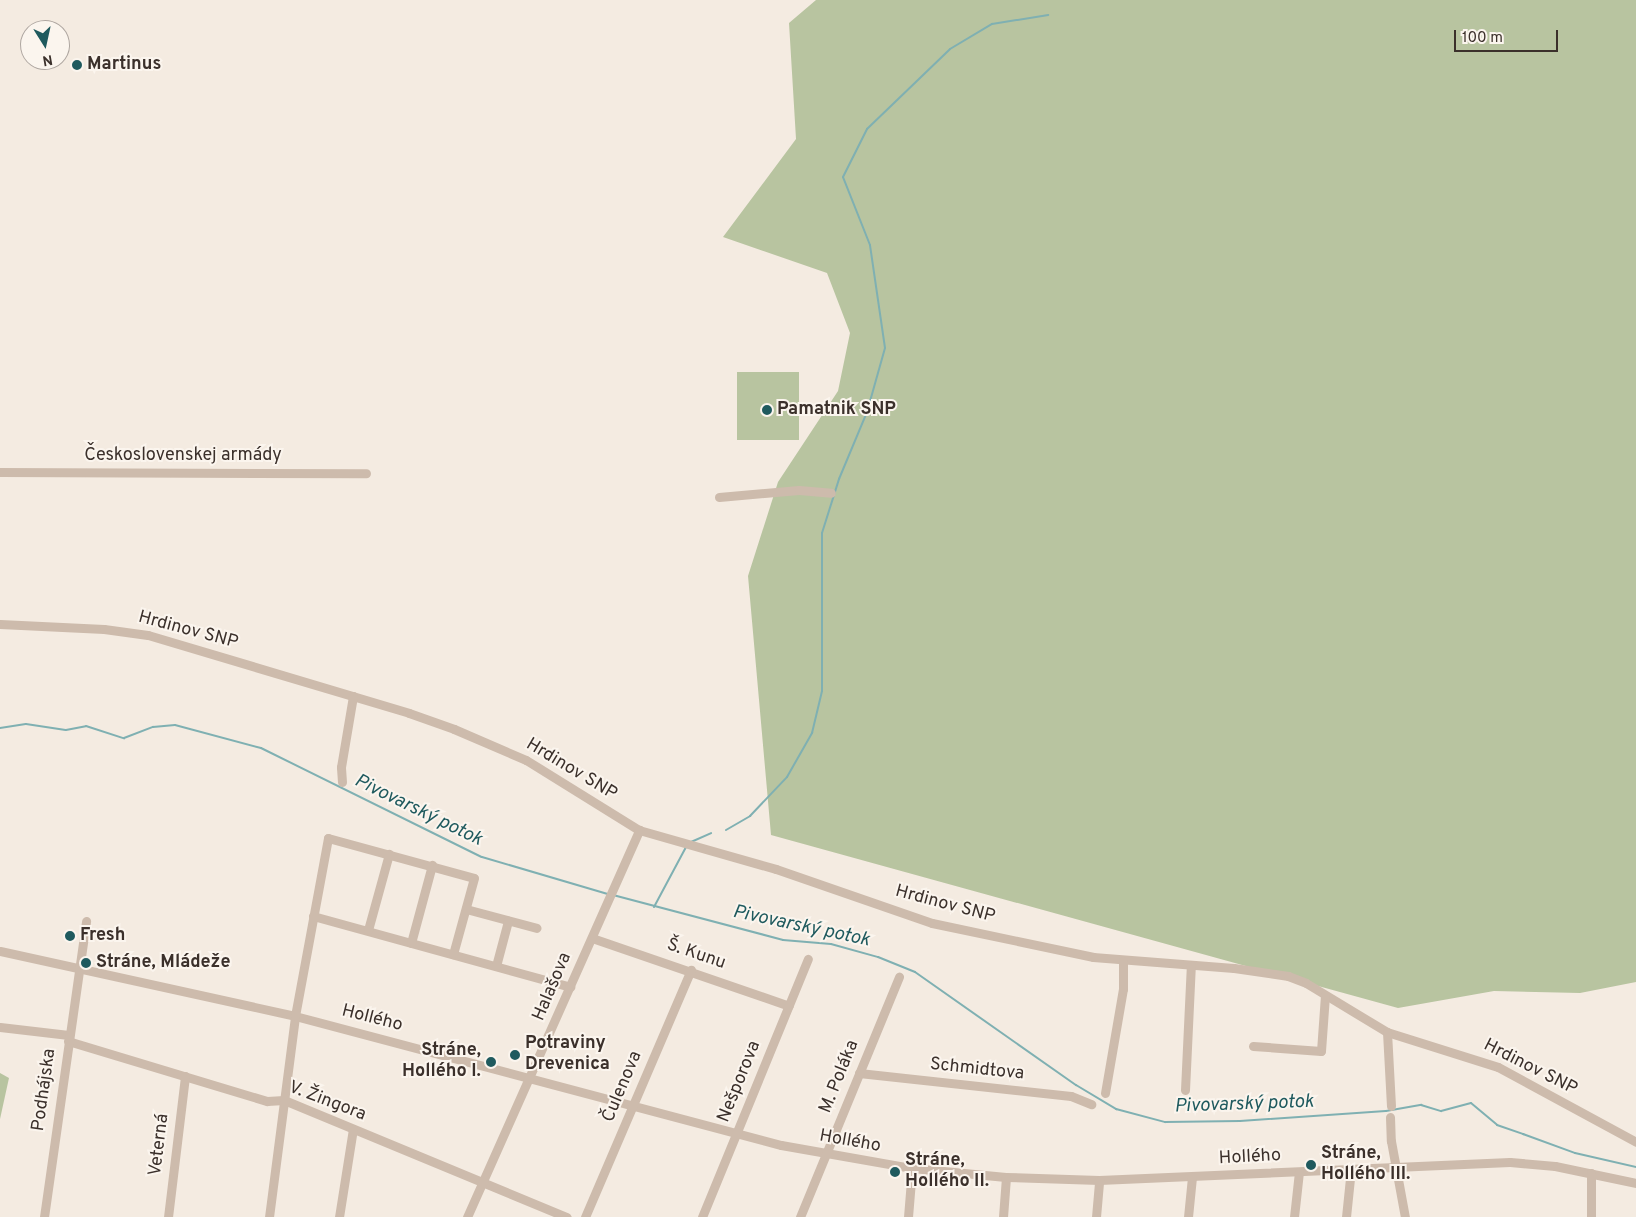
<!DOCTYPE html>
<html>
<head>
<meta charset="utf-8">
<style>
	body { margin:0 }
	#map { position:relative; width:1636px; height:1217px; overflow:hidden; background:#f4ebe1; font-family:Overpass,sans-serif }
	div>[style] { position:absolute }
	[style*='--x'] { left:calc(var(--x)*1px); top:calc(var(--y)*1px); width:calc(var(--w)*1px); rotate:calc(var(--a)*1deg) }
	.green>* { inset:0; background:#b8c4a0; transform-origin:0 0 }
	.stream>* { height:2px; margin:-1px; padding:0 1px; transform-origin:1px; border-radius:1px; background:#7fb0b2 }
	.street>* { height:9px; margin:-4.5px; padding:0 4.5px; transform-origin:4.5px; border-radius:4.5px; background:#cdbbac }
	.dots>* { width:14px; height:14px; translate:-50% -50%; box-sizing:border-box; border:2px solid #fbf5ee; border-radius:50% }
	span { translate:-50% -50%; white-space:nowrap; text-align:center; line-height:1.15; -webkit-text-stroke:4px #fbf5ee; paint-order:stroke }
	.poi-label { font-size:18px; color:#3b302b; font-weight:700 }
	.left { translate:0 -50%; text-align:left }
	.right { translate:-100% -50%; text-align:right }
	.street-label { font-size:18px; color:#3b302b }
	.water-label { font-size:19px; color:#1f5a5e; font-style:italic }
	.north { position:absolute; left:20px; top:20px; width:50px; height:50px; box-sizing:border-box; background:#fbf5ee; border:1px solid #aea6a0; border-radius:50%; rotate:170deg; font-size:14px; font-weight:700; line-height:20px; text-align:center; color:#3b302b }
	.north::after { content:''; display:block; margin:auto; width:18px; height:22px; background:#1f5a5e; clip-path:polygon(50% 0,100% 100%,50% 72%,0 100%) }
	.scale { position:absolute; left:1454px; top:30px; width:104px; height:22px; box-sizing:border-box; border:2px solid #3b302b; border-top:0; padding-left:6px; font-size:15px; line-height:18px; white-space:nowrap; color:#3b302b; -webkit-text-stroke:4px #fbf5ee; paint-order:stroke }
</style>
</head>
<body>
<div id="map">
	<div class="green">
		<i style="clip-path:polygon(816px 0,1636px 0,1636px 982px,1580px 993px,1494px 991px,1398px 1008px,771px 835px,748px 576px,778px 482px,838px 391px,850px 333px,827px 273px,723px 237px,796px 139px,789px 23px)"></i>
		<i style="left:737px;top:372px;width:62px;height:68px"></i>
		<i style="clip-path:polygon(0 1073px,9px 1078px,0 1119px)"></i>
	</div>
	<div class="stream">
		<i style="--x:0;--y:728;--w:26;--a:-9"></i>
		<i style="--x:26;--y:724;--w:40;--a:8.5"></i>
		<i style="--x:66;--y:730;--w:20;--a:-11"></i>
		<i style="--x:86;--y:726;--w:40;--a:18"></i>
		<i style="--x:124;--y:738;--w:31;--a:-21"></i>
		<i style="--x:153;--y:727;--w:22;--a:-5"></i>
		<i style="--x:175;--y:725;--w:89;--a:15"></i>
		<i style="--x:261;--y:748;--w:246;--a:26.3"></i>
		<i style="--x:482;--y:857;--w:131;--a:16.4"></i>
		<i style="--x:726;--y:830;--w:28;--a:-30"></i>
		<i style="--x:750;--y:816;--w:54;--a:-46.5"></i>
		<i style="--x:787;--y:777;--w:51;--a:-60.4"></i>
		<i style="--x:812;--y:733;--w:43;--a:-76.6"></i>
		<i style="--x:822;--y:691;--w:158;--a:-90"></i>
		<i style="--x:822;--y:533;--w:57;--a:-72.5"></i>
		<i style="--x:839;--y:479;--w:73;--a:-67.3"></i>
		<i style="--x:867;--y:412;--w:66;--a:-74.3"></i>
		<i style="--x:885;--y:348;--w:104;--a:-98.3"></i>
		<i style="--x:870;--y:245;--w:73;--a:-111.7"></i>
		<i style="--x:843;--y:177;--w:54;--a:-63.4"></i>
		<i style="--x:867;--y:129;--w:115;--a:-43.9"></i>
		<i style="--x:950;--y:49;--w:49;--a:-30.8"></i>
		<i style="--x:992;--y:24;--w:57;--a:-9.1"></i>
		<i style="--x:691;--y:842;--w:22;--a:-24"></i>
		<i style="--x:613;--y:895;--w:176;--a:14.8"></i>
		<i style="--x:783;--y:940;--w:48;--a:4.8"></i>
		<i style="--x:831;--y:944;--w:49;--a:15.5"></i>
		<i style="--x:878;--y:957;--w:40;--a:22"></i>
		<i style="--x:915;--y:972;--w:197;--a:35.1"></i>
		<i style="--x:1076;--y:1085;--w:47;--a:31"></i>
		<i style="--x:1116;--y:1109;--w:51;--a:14.9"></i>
		<i style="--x:1165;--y:1122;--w:75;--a:-0.8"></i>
		<i style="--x:1240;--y:1121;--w:146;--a:-3.9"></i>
		<i style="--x:1386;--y:1111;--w:36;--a:-10"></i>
		<i style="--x:1421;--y:1105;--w:21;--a:17"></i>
		<i style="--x:1441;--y:1111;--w:31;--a:-15"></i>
		<i style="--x:1471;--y:1103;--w:34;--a:40"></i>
		<i style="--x:1497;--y:1125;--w:28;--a:19"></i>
		<i style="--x:1523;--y:1134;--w:55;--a:20.1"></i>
		<i style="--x:1575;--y:1153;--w:63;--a:12.9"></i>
		<i style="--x:654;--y:907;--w:68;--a:-61.9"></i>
	</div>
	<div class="street">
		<i style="--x:0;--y:472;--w:366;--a:0.2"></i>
		<i style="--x:719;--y:497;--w:80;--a:-5"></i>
		<i style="--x:799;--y:490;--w:32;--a:5"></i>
		<i style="--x:0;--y:624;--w:104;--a:2.8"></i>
		<i style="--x:104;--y:629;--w:44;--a:7.8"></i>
		<i style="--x:148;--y:635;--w:272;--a:16.6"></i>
		<i style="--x:409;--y:713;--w:48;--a:19.6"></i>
		<i style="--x:454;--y:729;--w:78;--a:23.3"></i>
		<i style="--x:526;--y:760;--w:133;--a:31.8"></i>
		<i style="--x:639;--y:830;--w:142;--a:15.9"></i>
		<i style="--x:776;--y:869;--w:165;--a:19.1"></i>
		<i style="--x:932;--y:923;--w:165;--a:11.9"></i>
		<i style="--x:1093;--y:957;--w:141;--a:4.5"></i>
		<i style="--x:1234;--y:968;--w:55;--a:8.4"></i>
		<i style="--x:1288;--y:976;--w:19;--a:21"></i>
		<i style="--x:1306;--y:983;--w:95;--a:31.2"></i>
		<i style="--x:1387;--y:1032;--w:116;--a:17.5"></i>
		<i style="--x:1498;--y:1067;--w:157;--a:28.5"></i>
		<i style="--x:342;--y:782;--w:15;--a:-94"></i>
		<i style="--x:341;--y:767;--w:72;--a:-80.4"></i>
		<i style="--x:466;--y:909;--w:73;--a:15"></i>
		<i style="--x:313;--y:916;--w:267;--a:15.4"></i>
		<i style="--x:368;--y:930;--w:79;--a:-74.6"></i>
		<i style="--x:592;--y:938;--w:208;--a:19"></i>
		<i style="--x:411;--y:943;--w:81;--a:-74.9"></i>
		<i style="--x:0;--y:951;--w:302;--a:12.4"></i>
		<i style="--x:295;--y:1016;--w:503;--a:14.87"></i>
		<i style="--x:781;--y:1145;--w:133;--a:10"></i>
		<i style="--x:912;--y:1168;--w:94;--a:5.5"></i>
		<i style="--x:1006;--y:1177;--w:93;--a:1.8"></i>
		<i style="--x:1099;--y:1180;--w:411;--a:-2.5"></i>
		<i style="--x:1510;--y:1162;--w:45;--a:5.1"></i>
		<i style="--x:1555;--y:1166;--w:83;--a:11.9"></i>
		<i style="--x:496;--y:966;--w:47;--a:-75.1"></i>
		<i style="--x:0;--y:1027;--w:69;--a:6.6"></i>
		<i style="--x:1387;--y:1032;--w:74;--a:86.9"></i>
		<i style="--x:68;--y:1041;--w:208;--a:16.8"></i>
		<i style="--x:267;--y:1101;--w:17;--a:-3"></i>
		<i style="--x:284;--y:1100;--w:306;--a:22.5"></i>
		<i style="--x:1253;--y:1046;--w:68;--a:4.2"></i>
		<i style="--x:1321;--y:1051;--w:56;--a:-85.9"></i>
		<i style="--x:859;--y:1073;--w:213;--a:6.2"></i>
		<i style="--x:1071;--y:1096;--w:22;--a:22"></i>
		<i style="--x:1185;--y:1090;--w:125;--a:-87.3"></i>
		<i style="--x:1105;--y:1093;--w:106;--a:-80.2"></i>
		<i style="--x:1123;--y:989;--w:28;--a:-90"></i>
		<i style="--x:1390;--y:1117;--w:24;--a:88"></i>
		<i style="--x:1391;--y:1141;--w:77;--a:79.6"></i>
		<i style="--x:44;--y:1217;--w:299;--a:-81.9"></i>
		<i style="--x:168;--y:1217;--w:142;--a:-83.1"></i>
		<i style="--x:269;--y:1217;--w:203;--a:-82.6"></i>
		<i style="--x:295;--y:1016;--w:181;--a:-79.5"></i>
		<i style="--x:328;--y:838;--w:151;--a:15.3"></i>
		<i style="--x:474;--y:878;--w:79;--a:105.4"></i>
		<i style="--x:339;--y:1217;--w:89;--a:-81"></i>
		<i style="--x:467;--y:1217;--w:424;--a:-66"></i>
		<i style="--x:585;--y:1217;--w:269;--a:-66.8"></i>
		<i style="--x:702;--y:1217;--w:279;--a:-67.7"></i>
		<i style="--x:800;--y:1217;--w:260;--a:-67.6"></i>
		<i style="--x:908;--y:1217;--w:49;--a:-85.3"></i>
		<i style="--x:1003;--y:1217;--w:40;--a:-85.7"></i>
		<i style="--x:1096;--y:1217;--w:37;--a:-85"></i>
		<i style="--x:1188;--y:1217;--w:40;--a:-84.3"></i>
		<i style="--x:1294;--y:1217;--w:45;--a:-83.7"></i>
		<i style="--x:1346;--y:1217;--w:48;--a:-84.1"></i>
		<i style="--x:1591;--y:1217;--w:44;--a:-90"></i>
	</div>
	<div class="dots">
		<i style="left:77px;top:65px;background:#1f5a5e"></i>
		<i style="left:767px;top:410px;background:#1f5a5e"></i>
		<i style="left:70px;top:936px;background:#1f5a5e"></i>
		<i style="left:86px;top:963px;background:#1f5a5e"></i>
		<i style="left:515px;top:1055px;background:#1f5a5e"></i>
		<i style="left:491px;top:1062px;background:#1f5a5e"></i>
		<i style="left:1311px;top:1165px;background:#1f5a5e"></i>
		<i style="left:895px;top:1172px;background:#1f5a5e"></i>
	</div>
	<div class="poi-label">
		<span class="left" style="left:87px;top:65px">Martinus</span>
		<span class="left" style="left:777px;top:410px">Pamatnik SNP</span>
		<span class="left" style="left:80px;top:936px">Fresh</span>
		<span class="left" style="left:96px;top:963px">Stráne, Mládeže</span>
		<span class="left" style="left:525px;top:1055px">Potraviny<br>Drevenica</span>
		<span class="right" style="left:481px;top:1062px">Stráne,<br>Hollého I.</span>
		<span class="left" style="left:1321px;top:1165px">Stráne,<br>Hollého III.</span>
		<span class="left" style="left:905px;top:1172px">Stráne,<br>Hollého II.</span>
	</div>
	<div class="street-label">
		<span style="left:183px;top:456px">Československej armády</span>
		<span style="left:188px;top:631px;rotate:15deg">Hrdinov SNP</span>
		<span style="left:571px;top:770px;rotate:31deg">Hrdinov SNP</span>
		<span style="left:945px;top:905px;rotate:15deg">Hrdinov SNP</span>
		<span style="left:696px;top:955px;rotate:19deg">Š. Kunu</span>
		<span style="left:553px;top:987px;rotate:-67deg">Halašova</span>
		<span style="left:372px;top:1019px;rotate:14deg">Hollého</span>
		<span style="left:1530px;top:1068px;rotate:27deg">Hrdinov SNP</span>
		<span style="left:977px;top:1070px;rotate:6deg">Schmidtova</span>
		<span style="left:840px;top:1077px;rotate:-68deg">M. Poláka</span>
		<span style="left:740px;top:1082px;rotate:-68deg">Nešporova</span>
		<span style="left:623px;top:1087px;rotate:-67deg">Čulenova</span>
		<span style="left:45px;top:1090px;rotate:-82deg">Podhájska</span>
		<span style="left:327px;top:1102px;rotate:21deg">V. Žingora</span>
		<span style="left:850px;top:1142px;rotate:10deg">Hollého</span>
		<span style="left:160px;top:1145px;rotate:-83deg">Veterná</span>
		<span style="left:1250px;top:1158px;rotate:-3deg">Hollého</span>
	</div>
	<div class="water-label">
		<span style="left:418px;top:811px;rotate:26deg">Pivovarský potok</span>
		<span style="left:801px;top:927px;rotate:12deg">Pivovarský potok</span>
		<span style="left:1244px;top:1105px;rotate:-2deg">Pivovarský potok</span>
	</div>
	<div class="north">N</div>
	<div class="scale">100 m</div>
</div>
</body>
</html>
